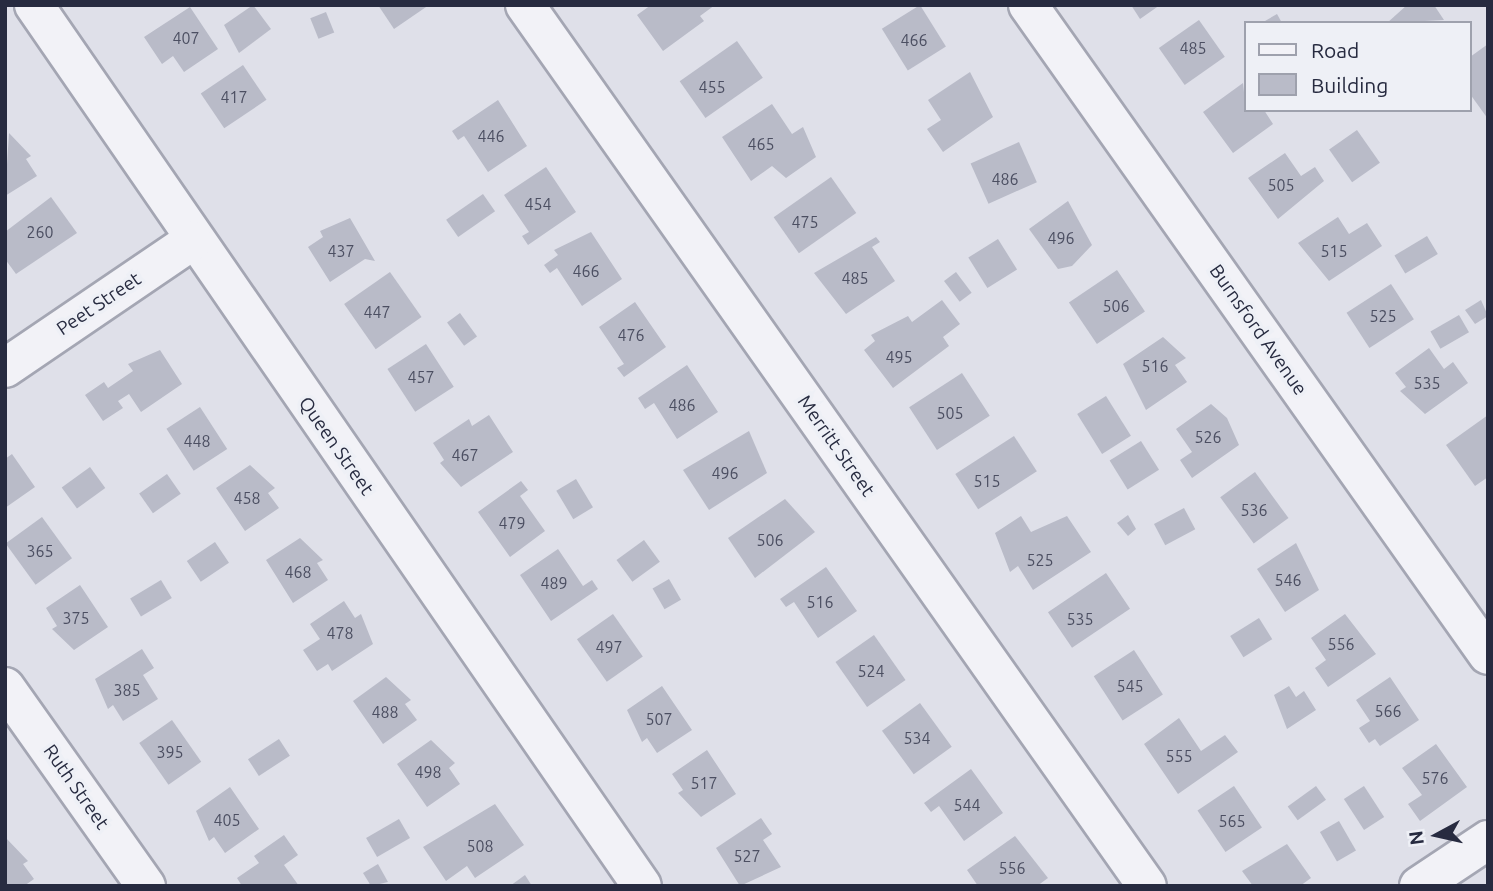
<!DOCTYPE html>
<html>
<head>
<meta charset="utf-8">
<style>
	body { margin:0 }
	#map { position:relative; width:1493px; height:891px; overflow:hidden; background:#dfe0e9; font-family:Ubuntu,sans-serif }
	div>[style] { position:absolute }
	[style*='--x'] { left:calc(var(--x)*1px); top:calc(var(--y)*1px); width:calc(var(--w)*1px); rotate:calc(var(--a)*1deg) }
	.building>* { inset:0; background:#b9bbc8; transform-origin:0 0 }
	.roads { filter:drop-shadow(2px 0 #a4a6b3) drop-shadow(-2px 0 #a4a6b3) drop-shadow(0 2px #a4a6b3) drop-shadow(0 -2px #a4a6b3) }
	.minor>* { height:38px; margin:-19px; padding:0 19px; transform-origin:19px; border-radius:19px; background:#f2f2f7 }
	span { translate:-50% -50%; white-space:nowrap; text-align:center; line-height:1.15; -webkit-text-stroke:7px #eef0f6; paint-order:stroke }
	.number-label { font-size:16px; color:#4c4f62 }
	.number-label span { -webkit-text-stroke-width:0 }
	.street-label { font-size:19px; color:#272b40 }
	.frame { position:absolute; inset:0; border:7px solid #272b40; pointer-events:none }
	.legend { position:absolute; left:1244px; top:21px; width:228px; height:91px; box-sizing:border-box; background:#eef0f6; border:2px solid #9ea1ad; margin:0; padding:9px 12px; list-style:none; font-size:21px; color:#272b40 }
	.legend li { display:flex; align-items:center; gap:14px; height:35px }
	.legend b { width:35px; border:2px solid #9ea1ad }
	.north { position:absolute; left:1402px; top:800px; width:70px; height:70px; -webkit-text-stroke:5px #eef0f6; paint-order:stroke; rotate:262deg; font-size:19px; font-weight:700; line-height:28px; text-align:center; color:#272b40 }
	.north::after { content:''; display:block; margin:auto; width:24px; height:32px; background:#272b40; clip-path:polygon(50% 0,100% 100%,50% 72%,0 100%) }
</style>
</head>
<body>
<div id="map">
	<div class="building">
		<i style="clip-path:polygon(253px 5px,271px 29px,239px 53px,224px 25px)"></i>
		<i style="clip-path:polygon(378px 5px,429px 5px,394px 29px)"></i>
		<i style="clip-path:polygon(651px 5px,715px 5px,700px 16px,704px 21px,663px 51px,637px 15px)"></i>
		<i style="left:920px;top:5px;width:49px;height:45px;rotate:58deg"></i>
		<i style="clip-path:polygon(1131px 5px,1160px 5px,1140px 19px)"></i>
		<i style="clip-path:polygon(1407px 5px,1434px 5px,1444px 20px,1387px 23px)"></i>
		<i style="clip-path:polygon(190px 7px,218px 49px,184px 72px,173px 56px,162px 64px,144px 37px)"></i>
		<i style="left:326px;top:12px;width:22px;height:17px;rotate:68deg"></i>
		<i style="clip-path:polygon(1277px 14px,1282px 23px,1266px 23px,1265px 21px)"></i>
		<i style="left:1199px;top:20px;width:45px;height:49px;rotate:55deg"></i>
		<i style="left:737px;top:41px;width:45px;height:70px;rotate:55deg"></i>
		<i style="clip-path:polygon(1488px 44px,1488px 119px,1470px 94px,1470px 57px)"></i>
		<i style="left:243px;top:65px;width:42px;height:51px;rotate:56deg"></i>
		<i style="clip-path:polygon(970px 72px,993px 117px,943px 152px,927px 129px,941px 120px,928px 100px)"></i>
		<i style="clip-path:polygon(1243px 83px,1246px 110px,1264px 110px,1273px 124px,1233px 153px,1203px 112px)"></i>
		<i style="clip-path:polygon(498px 100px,527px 146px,488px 172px,464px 136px,458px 140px,452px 131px)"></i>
		<i style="clip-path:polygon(772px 104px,792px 134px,803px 127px,816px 157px,786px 178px,772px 166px,751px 181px,722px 137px)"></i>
		<i style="left:1357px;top:130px;width:40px;height:34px;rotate:55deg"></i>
		<i style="clip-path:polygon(9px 133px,31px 156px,26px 159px,37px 176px,5px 196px)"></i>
		<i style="left:1019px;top:142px;width:44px;height:53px;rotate:66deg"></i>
		<i style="clip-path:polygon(1285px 153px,1301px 176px,1315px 167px,1324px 181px,1278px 219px,1248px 178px)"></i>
		<i style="clip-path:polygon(546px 167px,576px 212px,528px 245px,522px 236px,529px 232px,504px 195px)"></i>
		<i style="left:831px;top:177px;width:44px;height:70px;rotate:55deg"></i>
		<i style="left:483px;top:194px;width:21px;height:45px;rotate:55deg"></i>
		<i style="clip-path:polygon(51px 197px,77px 233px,16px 274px,5px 259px,5px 232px)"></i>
		<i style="clip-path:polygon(1068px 201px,1092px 245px,1072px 266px,1058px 269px,1029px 229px)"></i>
		<i style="clip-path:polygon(1338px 217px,1349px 234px,1367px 223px,1382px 246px,1329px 281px,1298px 243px)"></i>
		<i style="clip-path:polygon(350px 218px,375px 261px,365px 259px,330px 282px,308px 247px,323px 237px,320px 231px)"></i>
		<i style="clip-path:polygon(591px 232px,622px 279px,582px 306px,557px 268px,550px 273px,544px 265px,558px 255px,554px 250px)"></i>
		<i style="left:1427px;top:236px;width:21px;height:38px;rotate:59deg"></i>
		<i style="clip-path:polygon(876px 237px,880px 242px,872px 247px,895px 281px,846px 314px,814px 273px)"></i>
		<i style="left:998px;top:239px;width:36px;height:35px;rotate:58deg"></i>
		<i style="left:1117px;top:270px;width:50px;height:58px;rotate:56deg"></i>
		<i style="left:390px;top:272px;width:55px;height:56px;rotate:55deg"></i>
		<i style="left:956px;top:272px;width:26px;height:15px;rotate:53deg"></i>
		<i style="left:1391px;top:284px;width:42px;height:53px;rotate:57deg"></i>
		<i style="clip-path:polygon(942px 300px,960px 324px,943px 337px,949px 346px,893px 388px,864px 350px,875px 341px,871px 335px,908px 316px,912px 322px)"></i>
		<i style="clip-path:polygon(1481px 300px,1488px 316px,1475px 324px,1465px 310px)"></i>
		<i style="clip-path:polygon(635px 302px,666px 347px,624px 377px,617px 368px,624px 364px,599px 327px)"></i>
		<i style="left:460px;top:313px;width:29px;height:16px;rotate:54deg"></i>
		<i style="left:1459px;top:315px;width:20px;height:33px;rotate:60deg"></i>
		<i style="clip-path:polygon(1163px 337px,1186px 358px,1175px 365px,1187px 382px,1146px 410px,1123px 364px)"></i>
		<i style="left:426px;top:344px;width:51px;height:46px;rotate:57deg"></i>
		<i style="clip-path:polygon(1429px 348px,1444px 369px,1453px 362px,1468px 383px,1425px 414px,1400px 391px,1406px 387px,1395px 373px)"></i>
		<i style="clip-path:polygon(160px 350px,182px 384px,141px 412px,129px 394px,118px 401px,123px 408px,103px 421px,85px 395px,104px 382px,108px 388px,133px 371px,128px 364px)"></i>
		<i style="clip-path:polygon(687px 365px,718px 412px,677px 439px,654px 403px,645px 409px,638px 398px)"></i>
		<i style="left:962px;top:373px;width:51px;height:63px;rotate:57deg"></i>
		<i style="left:1106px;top:396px;width:47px;height:34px;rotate:58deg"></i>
		<i style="clip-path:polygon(1211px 404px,1227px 418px,1239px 445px,1192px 478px,1180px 460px,1192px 452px,1176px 429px)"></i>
		<i style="left:200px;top:407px;width:50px;height:40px;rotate:57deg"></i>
		<i style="clip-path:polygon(489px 415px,513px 452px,461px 487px,440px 463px,444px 460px,433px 443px,469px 419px,472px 426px)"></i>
		<i style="clip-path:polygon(1488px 415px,1488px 477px,1475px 486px,1446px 445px)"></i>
		<i style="clip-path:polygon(749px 431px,767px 473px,709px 510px,683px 470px)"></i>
		<i style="left:1014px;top:436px;width:42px;height:70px;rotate:57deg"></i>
		<i style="left:1141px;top:441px;width:34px;height:37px;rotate:58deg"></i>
		<i style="clip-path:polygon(12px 454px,35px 487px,5px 508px,5px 459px)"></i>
		<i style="clip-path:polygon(250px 465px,275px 488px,268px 493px,279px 508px,245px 531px,216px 488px)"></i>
		<i style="left:90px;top:467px;width:26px;height:35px;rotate:54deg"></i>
		<i style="left:1255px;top:472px;width:57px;height:43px;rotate:54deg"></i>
		<i style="left:167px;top:474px;width:24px;height:34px;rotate:55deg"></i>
		<i style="left:576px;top:479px;width:33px;height:23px;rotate:59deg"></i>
		<i style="clip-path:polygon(521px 481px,528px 490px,520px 496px,545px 531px,510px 557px,478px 512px)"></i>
		<i style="clip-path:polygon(785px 499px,815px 532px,755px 578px,728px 538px)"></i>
		<i style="left:1184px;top:508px;width:24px;height:34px;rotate:62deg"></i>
		<i style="clip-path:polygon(1128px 515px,1136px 529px,1128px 536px,1117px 523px)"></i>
		<i style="clip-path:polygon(1021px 516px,1031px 532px,1067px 516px,1091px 552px,1033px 590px,1018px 566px,1010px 572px,995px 533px)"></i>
		<i style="left:42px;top:517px;width:51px;height:45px;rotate:54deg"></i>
		<i style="clip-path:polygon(300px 538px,323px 560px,317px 563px,328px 580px,293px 603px,266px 560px)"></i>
		<i style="left:644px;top:540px;width:27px;height:34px;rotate:54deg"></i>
		<i style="left:215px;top:542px;width:25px;height:34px;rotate:56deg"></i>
		<i style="clip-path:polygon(1296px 543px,1319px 590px,1285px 612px,1257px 569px)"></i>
		<i style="clip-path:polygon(558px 549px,583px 586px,592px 580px,598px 589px,551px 621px,520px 575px)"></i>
		<i style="clip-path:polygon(826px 567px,857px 611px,818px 638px,794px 602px,786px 607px,780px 599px)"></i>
		<i style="left:1106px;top:573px;width:43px;height:70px;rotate:56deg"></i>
		<i style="left:669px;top:579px;width:24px;height:19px;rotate:60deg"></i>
		<i style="left:161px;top:580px;width:21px;height:36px;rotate:59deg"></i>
		<i style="clip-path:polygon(80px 585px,108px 627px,74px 650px,52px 629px,57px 626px,46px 608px)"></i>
		<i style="clip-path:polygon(344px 601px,355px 618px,361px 614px,373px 644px,332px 671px,328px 664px,317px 671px,303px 650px,320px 639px,310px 624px)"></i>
		<i style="left:613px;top:614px;width:52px;height:44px;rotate:55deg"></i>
		<i style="clip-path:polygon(1345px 614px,1376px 654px,1328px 687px,1315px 668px,1326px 660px,1311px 638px)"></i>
		<i style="left:1259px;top:618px;width:25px;height:34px;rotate:58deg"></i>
		<i style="left:874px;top:635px;width:55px;height:47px;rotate:55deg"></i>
		<i style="clip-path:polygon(142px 649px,154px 668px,143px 675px,158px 699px,123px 721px,113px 705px,108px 709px,95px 679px)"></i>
		<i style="left:1134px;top:650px;width:53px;height:48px;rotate:57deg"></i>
		<i style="clip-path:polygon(386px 677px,411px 700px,405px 704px,417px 720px,383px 744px,353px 701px)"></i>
		<i style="clip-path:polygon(1390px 677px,1419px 720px,1380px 746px,1375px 739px,1369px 743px,1359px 728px,1370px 721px,1356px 700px)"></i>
		<i style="clip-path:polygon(662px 686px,692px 730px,657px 753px,647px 738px,642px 742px,627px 710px)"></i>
		<i style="clip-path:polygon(1289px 686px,1296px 697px,1304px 691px,1316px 710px,1287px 729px,1274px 695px)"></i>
		<i style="left:920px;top:703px;width:54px;height:47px;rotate:54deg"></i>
		<i style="clip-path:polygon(1179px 718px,1201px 751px,1225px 735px,1238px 752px,1178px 794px,1144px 744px)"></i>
		<i style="left:172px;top:720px;width:51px;height:40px;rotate:55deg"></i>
		<i style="left:279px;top:739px;width:20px;height:37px;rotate:57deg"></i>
		<i style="clip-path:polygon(431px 740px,455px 763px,449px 768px,460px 784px,427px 807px,397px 764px)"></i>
		<i style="clip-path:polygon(1436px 744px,1467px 787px,1420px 821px,1408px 804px,1422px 795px,1402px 768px)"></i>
		<i style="clip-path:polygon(707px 750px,736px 794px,701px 817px,678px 793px,683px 790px,672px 774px)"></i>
		<i style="clip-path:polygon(971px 769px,1003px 813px,964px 841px,939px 806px,931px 812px,924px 803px)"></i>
		<i style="left:1234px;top:786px;width:50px;height:44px;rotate:56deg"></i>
		<i style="left:1316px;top:786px;width:17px;height:35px;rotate:54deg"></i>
		<i style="left:1364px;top:786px;width:37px;height:24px;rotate:57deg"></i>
		<i style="clip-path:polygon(230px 787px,259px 829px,225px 853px,214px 837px,209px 841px,196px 811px)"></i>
		<i style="clip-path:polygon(495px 804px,524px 845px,475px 878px,467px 866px,446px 881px,423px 847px)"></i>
		<i style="clip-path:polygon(761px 818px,772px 834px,763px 840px,781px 867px,740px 886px,716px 848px)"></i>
		<i style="left:399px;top:819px;width:22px;height:38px;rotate:60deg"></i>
		<i style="left:1339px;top:821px;width:34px;height:22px;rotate:60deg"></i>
		<i style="clip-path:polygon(284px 835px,298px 855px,284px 865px,299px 886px,242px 886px,237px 878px,259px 863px,254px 856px)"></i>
		<i style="clip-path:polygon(1015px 836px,1048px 878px,1037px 886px,978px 886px,967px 870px)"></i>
		<i style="clip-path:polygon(5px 837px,28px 861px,23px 864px,34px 879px,24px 886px,5px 886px)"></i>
		<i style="clip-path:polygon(1287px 844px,1311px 878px,1300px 886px,1253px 886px,1242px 871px)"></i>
		<i style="clip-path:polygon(378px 864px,388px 882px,371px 886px,363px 873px)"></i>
		<i style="clip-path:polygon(525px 875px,532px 886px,510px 886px)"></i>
	</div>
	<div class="roads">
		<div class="minor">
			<i style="--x:34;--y:5;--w:1070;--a:55.39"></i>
			<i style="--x:525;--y:5;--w:1078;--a:54.78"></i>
			<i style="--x:1028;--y:5;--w:796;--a:54.71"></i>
			<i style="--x:5;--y:368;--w:227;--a:-34.2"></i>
			<i style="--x:5;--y:687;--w:244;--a:54.7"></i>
			<i style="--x:1419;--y:886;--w:83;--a:-33.7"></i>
		</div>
	</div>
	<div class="number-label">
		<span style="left:186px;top:38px">407</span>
		<span style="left:914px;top:40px">466</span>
		<span style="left:1193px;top:48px">485</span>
		<span style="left:712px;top:87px">455</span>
		<span style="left:234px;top:97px">417</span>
		<span style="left:491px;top:136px">446</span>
		<span style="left:761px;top:144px">465</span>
		<span style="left:1005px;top:179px">486</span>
		<span style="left:1281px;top:185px">505</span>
		<span style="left:538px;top:204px">454</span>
		<span style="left:805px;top:222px">475</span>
		<span style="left:40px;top:232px">260</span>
		<span style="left:1061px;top:238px">496</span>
		<span style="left:341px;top:251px">437</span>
		<span style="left:1334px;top:251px">515</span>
		<span style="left:586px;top:271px">466</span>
		<span style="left:855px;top:278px">485</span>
		<span style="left:1116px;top:306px">506</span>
		<span style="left:377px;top:312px">447</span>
		<span style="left:1383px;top:316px">525</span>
		<span style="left:631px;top:335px">476</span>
		<span style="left:899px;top:357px">495</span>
		<span style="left:1155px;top:366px">516</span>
		<span style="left:421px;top:377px">457</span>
		<span style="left:1427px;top:383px">535</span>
		<span style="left:682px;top:405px">486</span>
		<span style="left:950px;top:413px">505</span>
		<span style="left:1208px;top:437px">526</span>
		<span style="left:197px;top:441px">448</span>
		<span style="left:465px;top:455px">467</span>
		<span style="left:725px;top:473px">496</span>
		<span style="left:987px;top:481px">515</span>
		<span style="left:247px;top:498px">458</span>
		<span style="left:1254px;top:510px">536</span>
		<span style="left:512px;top:523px">479</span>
		<span style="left:770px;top:540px">506</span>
		<span style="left:40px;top:551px">365</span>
		<span style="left:1040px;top:560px">525</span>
		<span style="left:298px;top:572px">468</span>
		<span style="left:1288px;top:580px">546</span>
		<span style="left:554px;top:583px">489</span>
		<span style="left:820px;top:602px">516</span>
		<span style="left:76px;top:618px">375</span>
		<span style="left:1080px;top:619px">535</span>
		<span style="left:340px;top:633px">478</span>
		<span style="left:1341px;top:644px">556</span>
		<span style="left:609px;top:647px">497</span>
		<span style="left:871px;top:671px">524</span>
		<span style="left:1130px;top:686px">545</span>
		<span style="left:127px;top:690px">385</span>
		<span style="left:1388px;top:711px">566</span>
		<span style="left:385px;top:712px">488</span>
		<span style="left:659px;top:719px">507</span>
		<span style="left:917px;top:738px">534</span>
		<span style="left:170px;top:752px">395</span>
		<span style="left:1179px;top:756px">555</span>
		<span style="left:428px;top:772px">498</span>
		<span style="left:1435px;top:778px">576</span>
		<span style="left:704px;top:783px">517</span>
		<span style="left:967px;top:805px">544</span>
		<span style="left:227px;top:820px">405</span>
		<span style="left:1232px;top:821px">565</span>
		<span style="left:480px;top:846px">508</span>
		<span style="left:747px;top:856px">527</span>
		<span style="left:1012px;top:868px">556</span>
	</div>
	<div class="street-label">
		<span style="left:99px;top:304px;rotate:-34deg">Peet Street</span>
		<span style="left:1258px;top:330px;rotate:55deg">Burnsford Avenue</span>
		<span style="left:336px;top:446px;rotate:55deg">Queen Street</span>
		<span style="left:836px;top:446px;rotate:55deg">Merritt Street</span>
		<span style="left:76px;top:787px;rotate:55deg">Ruth Street</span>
	</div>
	<div class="frame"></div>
	<ul class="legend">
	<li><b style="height:9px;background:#f2f2f7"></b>Road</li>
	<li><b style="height:19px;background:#b9bbc8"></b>Building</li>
	</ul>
	<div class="north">N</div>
</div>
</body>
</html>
